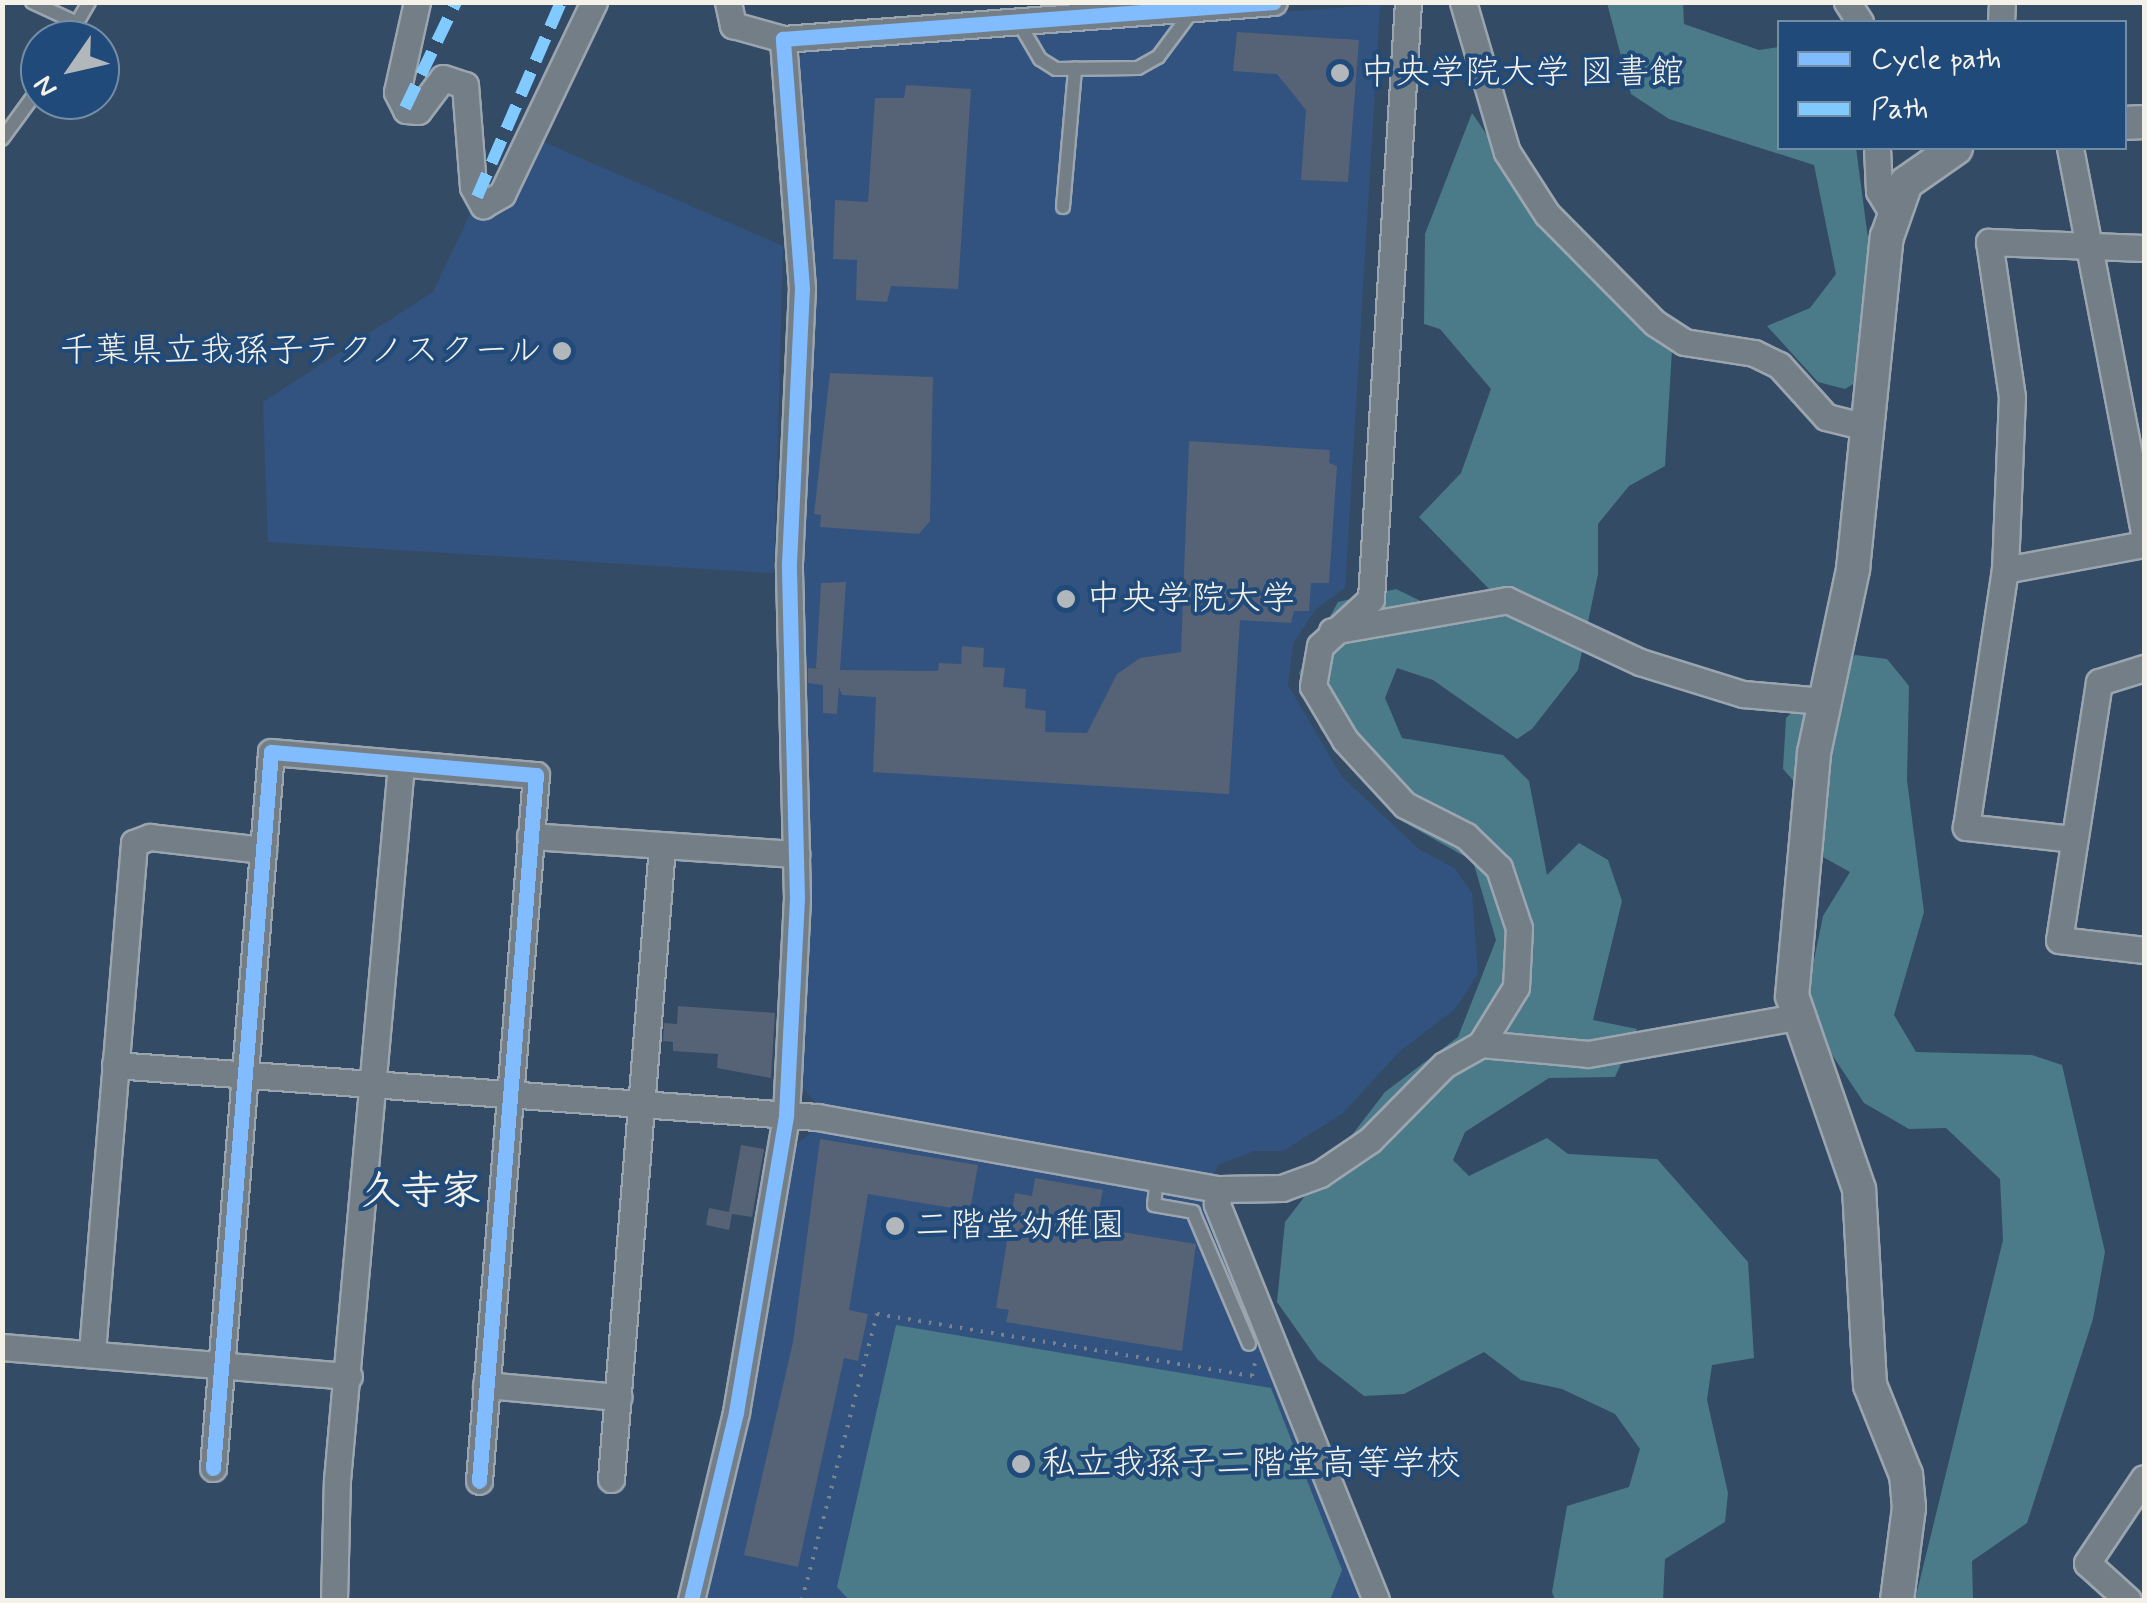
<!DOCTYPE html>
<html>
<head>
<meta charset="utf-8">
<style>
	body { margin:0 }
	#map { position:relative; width:2147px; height:1603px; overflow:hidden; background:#344b65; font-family:Mynerve,"Klee One",sans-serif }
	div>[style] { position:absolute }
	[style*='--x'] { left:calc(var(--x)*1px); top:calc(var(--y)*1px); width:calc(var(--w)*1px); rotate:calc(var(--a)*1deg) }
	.built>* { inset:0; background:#32537f }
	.green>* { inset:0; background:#4b7b89 }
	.building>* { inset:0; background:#566276 }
	.path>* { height:4px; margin-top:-2px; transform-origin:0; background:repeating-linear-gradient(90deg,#78838f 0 2.5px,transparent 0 10.5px) }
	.roads { filter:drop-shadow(2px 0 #9ba5af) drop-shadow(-2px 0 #9ba5af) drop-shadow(0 2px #9ba5af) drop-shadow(0 -2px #9ba5af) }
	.service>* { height:12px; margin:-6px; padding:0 6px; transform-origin:6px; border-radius:6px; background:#737e87 }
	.minor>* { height:25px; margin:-12.5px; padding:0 12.5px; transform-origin:12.5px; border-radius:12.5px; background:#737e87 }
	.tertiary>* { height:32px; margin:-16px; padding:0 16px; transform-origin:16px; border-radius:16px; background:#737e87 }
	.quiet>* { height:12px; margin-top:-6px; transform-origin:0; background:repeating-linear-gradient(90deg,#80caff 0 25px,transparent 0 37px) }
	.cycleway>* { height:15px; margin:-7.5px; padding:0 7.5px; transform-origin:7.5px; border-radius:7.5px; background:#80bcff }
	.dots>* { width:28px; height:28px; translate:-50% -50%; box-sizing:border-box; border:5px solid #1f4a7a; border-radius:50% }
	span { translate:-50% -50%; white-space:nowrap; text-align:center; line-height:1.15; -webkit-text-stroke:8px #1f4a7a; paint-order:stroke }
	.poi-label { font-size:35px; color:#f4f1e8 }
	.left { translate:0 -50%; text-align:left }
	.right { translate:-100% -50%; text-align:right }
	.quarter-label { font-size:40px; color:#f4f1e8; font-weight:700 }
	.frame { position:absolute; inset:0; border:5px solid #f4f1e8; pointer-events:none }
	.legend { position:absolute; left:1777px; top:20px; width:350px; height:130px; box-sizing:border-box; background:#1f4a7a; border:2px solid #748da6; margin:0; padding:12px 18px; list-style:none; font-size:30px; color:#f4f1e8 }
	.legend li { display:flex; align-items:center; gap:20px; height:50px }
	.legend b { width:50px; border:2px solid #748da6 }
	.north { position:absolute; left:20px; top:20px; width:100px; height:100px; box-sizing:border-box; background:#1f4a7a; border:2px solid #748da6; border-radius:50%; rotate:236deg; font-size:28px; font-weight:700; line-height:40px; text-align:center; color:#f4f1e8 }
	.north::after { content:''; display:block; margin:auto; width:35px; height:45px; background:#b1b7ba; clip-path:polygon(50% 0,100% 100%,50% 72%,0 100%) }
</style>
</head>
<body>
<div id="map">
	<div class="built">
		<i style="clip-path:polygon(1380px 5px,1345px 588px,1316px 609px,1293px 643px,1288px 685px,1342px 777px,1419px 849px,1454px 868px,1472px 893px,1478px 974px,1455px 1009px,1400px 1051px,1343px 1113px,1283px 1151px,1254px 1151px,1218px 1165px,1213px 1177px,821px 1109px,798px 1082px,807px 941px,797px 62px,809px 46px)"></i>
		<i style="clip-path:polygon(539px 140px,783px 246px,774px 573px,268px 542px,263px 402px,433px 292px,472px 210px)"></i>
		<i style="clip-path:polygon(817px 1128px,1201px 1195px,1361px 1600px,705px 1600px,797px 1144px)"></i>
	</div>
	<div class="green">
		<i style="clip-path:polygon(1607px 3px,1683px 3px,1684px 24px,1759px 50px,1779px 47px,1780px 148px,1856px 148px,1871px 261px,1858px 381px,1845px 389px,1818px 382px,1767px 326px,1810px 308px,1836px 274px,1814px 165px,1669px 119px,1631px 94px)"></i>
		<i style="clip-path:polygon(1472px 113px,1569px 256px,1672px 350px,1665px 466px,1629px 486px,1598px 524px,1598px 574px,1578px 670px,1532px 729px,1517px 739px,1433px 680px,1397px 668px,1385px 698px,1402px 738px,1503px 755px,1529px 781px,1547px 875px,1579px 843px,1608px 860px,1622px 901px,1593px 1020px,1637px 1029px,1615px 1077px,1549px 1078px,1465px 1132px,1453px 1160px,1469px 1176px,1547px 1138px,1568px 1154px,1657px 1159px,1748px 1262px,1754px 1358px,1712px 1365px,1707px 1400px,1728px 1493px,1725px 1522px,1665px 1559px,1663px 1600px,1555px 1600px,1552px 1592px,1567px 1506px,1629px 1487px,1640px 1449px,1615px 1414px,1562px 1389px,1521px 1380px,1484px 1352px,1404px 1394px,1364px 1396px,1318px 1360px,1277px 1302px,1285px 1222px,1385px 1092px,1458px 1037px,1496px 940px,1473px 861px,1400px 820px,1321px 730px,1299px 673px,1338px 602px,1396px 589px,1466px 623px,1490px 590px,1419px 517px,1461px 473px,1491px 389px,1440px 329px,1424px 324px,1425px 234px)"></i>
		<i style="clip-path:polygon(1855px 655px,1887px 659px,1909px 686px,1907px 780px,1924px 912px,1894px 1015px,1916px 1052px,2032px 1055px,2062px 1065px,2105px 1252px,2093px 1319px,2027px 1523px,1972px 1561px,1973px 1600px,1915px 1600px,2003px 1240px,2000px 1179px,1946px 1128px,1909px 1129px,1864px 1103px,1813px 1026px,1809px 984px,1823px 916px,1850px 872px,1823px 857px,1818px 808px,1783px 769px,1786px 718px)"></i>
		<i style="clip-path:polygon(896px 1325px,1271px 1388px,1342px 1570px,1330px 1600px,849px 1600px,837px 1587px)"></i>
	</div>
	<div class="building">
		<i style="clip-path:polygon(1237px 32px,1359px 40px,1348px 182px,1301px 180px,1306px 110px,1277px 74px,1233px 71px)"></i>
		<i style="clip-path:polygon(906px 85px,971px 89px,958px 289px,891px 286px,887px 302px,856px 300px,857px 260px,833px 259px,835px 200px,868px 202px,875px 98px,904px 98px)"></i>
		<i style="clip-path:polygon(830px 373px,933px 377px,930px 521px,919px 534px,820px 527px,821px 515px,814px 514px)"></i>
		<i style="clip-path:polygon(1189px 441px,1330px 450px,1329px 463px,1337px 466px,1329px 583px,1311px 583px,1309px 611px,1294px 611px,1291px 623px,1240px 620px,1229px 794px,873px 772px,876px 697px,842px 695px,839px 687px,837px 714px,823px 713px,823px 685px,808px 683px,808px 668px,822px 669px,816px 668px,821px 583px,846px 582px,840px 670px,938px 671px,939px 663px,961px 664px,962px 646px,984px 648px,983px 667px,1005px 668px,1003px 687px,1026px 689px,1025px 708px,1046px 711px,1045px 732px,1087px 733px,1117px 674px,1140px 658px,1181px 652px)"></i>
		<i style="clip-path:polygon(678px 1006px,775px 1013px,771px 1078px,717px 1068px,718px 1054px,673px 1051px,673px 1042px,663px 1041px,664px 1023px,677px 1024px)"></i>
		<i style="clip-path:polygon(820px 1139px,978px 1165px,970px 1211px,868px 1194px,849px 1310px,868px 1314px,858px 1361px,844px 1358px,798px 1567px,744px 1555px,793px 1342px)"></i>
		<i style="clip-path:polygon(741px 1145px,764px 1149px,752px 1217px,732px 1214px,729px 1230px,706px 1225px,709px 1208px,729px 1212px)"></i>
		<i style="clip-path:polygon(1035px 1178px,1103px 1190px,1099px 1209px,1113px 1212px,1110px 1230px,1196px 1244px,1182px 1351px,1006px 1322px,1009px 1310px,996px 1308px,1015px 1193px,1032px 1196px)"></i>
	</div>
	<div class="path">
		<i style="--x:802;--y:1600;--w:296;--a:-75.3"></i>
		<i style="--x:877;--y:1314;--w:380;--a:9.4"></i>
		<i style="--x:1252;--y:1376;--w:13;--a:-77"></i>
	</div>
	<div class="roads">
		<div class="service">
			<i style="--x:32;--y:2;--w:50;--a:25"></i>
			<i style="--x:1019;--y:23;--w:42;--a:59.7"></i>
			<i style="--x:1040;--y:59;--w:19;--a:32"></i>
			<i style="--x:1056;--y:69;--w:82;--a:-0.7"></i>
			<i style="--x:1138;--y:68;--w:23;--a:-29"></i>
			<i style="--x:1158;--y:57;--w:59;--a:-53.3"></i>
			<i style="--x:67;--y:40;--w:44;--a:-59.9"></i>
			<i style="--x:2;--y:139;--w:64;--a:-53.8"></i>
			<i style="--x:1063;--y:207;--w:139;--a:-85"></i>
			<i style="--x:1157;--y:1177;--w:28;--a:96"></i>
			<i style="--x:1154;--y:1205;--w:40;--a:10"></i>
			<i style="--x:1193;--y:1212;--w:143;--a:67"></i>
		</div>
		<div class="minor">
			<i style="--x:417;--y:2;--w:92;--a:102.5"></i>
			<i style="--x:397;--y:92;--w:20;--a:63"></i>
			<i style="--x:406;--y:110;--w:12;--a:5"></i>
			<i style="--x:418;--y:111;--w:41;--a:-52.9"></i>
			<i style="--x:443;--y:78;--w:23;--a:18"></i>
			<i style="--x:465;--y:85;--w:102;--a:85.5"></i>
			<i style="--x:473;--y:187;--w:21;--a:61"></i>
			<i style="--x:483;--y:205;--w:22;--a:-30"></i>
			<i style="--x:502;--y:194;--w:213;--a:-64.4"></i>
			<i style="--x:728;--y:2;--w:24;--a:78"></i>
			<i style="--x:733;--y:25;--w:52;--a:15.6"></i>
			<i style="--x:1408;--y:2;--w:598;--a:93.55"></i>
			<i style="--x:1371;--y:599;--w:69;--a:137.3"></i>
			<i style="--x:1320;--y:646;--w:41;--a:99.9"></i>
			<i style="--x:1313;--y:686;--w:63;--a:59.3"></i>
			<i style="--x:1345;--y:740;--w:88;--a:47.3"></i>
			<i style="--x:1405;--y:805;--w:68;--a:26.9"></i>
			<i style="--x:1466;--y:836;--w:46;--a:44.1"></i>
			<i style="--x:1499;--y:868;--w:63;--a:71.6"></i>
			<i style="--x:1519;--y:928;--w:59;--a:92.9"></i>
			<i style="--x:1516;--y:987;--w:67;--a:121.6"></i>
			<i style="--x:1463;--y:2;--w:156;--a:73.7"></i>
			<i style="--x:1507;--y:152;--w:74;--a:57.2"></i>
			<i style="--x:1547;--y:214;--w:153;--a:45.3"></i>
			<i style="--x:1655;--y:323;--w:35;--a:33"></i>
			<i style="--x:1684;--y:342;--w:71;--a:8.9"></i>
			<i style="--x:1754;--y:353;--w:28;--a:26"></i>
			<i style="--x:1779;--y:365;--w:70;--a:47.9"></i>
			<i style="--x:1826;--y:417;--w:38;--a:14"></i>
			<i style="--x:1847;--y:2;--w:24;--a:57"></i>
			<i style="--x:2001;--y:22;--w:20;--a:-87"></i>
			<i style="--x:1877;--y:148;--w:43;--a:87.3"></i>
			<i style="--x:1879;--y:191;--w:27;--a:59"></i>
			<i style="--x:2070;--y:148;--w:393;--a:79.1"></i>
			<i style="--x:2005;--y:570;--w:141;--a:-10.6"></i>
			<i style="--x:1332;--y:631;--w:178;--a:-10"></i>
			<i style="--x:1507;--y:600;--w:147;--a:25"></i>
			<i style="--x:1640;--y:662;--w:108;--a:17.3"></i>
			<i style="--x:1743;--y:694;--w:80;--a:5"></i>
			<i style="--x:2144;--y:668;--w:47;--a:162.7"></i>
			<i style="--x:2099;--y:682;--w:261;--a:98.8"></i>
			<i style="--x:2059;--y:940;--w:86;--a:6.7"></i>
			<i style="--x:530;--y:836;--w:267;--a:3.9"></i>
			<i style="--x:2073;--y:839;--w:108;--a:-173.6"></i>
			<i style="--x:1966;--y:827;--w:260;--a:-81.4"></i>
			<i style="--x:2005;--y:570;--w:173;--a:-87.7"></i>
			<i style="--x:2012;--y:397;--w:157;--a:-98.4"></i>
			<i style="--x:1989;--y:242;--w:155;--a:2.2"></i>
			<i style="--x:115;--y:1065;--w:704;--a:4.24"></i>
			<i style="--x:817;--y:1117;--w:408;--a:10.2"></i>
			<i style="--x:2;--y:1347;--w:348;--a:4.8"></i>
			<i style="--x:92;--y:1352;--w:511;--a:-85.28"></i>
			<i style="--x:134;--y:843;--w:17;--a:-21"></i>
			<i style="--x:150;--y:837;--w:114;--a:6.6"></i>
			<i style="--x:486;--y:1385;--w:133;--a:5.2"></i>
			<i style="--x:213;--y:1468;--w:718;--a:-85.37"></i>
			<i style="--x:271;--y:752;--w:266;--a:5"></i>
			<i style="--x:536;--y:775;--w:708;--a:94.62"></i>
			<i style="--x:611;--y:1479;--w:635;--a:-85.39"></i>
			<i style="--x:334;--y:1600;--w:120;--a:-88.6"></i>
			<i style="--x:337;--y:1480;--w:718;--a:-84.89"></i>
			<i style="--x:691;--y:1600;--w:193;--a:-76.5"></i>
			<i style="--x:736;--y:1412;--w:301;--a:-80.4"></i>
			<i style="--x:786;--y:1115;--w:217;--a:-87.1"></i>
			<i style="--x:797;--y:898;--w:335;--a:-91.4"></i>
			<i style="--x:789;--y:563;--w:275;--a:-87.3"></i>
			<i style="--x:802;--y:288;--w:250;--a:-94.4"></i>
			<i style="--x:783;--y:39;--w:492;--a:-4.3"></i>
			<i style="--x:1376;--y:1600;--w:427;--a:-111.9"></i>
			<i style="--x:1217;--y:1204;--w:15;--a:-82"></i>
			<i style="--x:1219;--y:1189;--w:63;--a:-0.9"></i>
			<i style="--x:1282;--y:1188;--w:40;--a:-20.2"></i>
			<i style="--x:1320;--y:1174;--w:60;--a:-34.2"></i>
			<i style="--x:1370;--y:1140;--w:105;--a:-45.4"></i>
			<i style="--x:1444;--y:1065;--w:43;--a:-29.6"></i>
			<i style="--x:1481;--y:1044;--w:107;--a:5.3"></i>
			<i style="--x:1588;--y:1054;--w:210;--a:-10.1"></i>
			<i style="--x:2128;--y:1600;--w:55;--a:-137.9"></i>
			<i style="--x:2087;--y:1563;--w:102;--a:-56.2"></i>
		</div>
		<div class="tertiary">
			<i style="--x:2124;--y:123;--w:20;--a:-3"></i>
			<i style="--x:1897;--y:1600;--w:93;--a:-82.6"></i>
			<i style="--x:1909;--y:1508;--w:33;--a:-95"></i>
			<i style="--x:1906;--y:1475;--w:97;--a:-111.8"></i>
			<i style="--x:1870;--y:1385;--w:196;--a:-93.2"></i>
			<i style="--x:1859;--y:1189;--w:204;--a:-109.1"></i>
			<i style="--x:1792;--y:996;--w:244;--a:-84.8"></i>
			<i style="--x:1814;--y:753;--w:188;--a:-78"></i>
			<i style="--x:1853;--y:569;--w:334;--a:-84.2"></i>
			<i style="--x:1887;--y:237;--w:57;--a:-70.6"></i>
			<i style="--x:1906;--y:183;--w:61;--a:-35"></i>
		</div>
	</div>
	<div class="quiet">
		<i style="--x:405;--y:108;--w:118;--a:-64.3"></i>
		<i style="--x:477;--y:197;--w:212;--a:-66.7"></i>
	</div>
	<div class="cycleway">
		<i style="--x:213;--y:1468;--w:718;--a:-85.37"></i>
		<i style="--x:271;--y:752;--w:266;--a:5"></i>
		<i style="--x:536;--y:775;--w:708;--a:94.62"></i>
		<i style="--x:691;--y:1600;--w:193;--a:-76.5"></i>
		<i style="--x:736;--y:1412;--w:301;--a:-80.4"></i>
		<i style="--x:786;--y:1115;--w:217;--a:-87.1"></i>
		<i style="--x:797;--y:898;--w:335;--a:-91.4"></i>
		<i style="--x:789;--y:563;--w:275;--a:-87.3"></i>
		<i style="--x:802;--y:288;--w:250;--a:-94.4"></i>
		<i style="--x:783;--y:39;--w:492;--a:-4.3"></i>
	</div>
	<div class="dots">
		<i style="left:1340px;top:73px;background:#b1b7ba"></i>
		<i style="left:562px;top:351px;background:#b1b7ba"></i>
		<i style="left:1066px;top:599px;background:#b1b7ba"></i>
		<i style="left:895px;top:1226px;background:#b1b7ba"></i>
		<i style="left:1021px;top:1464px;background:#b1b7ba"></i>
	</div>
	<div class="poi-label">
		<span class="left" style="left:1360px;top:73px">中央学院大学 図書館</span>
		<span class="right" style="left:542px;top:351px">千葉県立我孫子テクノスクール</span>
		<span class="left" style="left:1086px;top:599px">中央学院大学</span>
		<span class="left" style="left:915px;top:1226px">二階堂幼稚園</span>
		<span class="left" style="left:1041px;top:1464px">私立我孫子二階堂高等学校</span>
	</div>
	<div class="quarter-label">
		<span style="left:421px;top:1192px">久寺家</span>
	</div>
	<div class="frame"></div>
	<ul class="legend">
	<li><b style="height:12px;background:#80bcff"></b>Cycle path</li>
	<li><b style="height:12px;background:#80caff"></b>Path</li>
	</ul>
	<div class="north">N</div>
</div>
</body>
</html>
